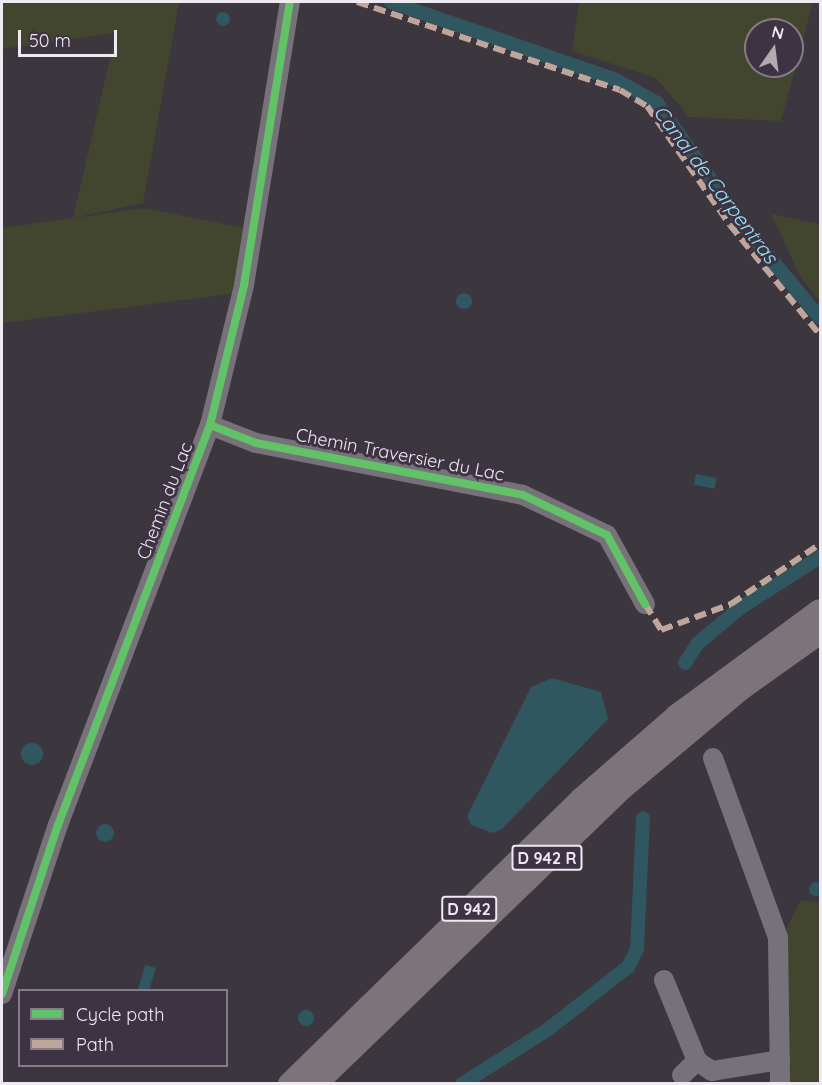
<!DOCTYPE html>
<html>
<head>
<meta charset="utf-8">
<style>
	body { margin:0 }
	#map { position:relative; width:822px; height:1085px; overflow:hidden; background:#3c363e; font-family:Quicksand,sans-serif }
	div>[style] { position:absolute }
	[style*='--x'] { left:calc(var(--x)*1px); top:calc(var(--y)*1px); width:calc(var(--w)*1px); rotate:calc(var(--a)*1deg) }
	.green>* { inset:0; background:#42462e }
	.water>* { inset:0; background:#305660; transform-origin:0 0 }
	.round { border-radius:50% }
	.canal>* { height:14px; margin:-7px; padding:0 7px; transform-origin:7px; border-radius:7px; background:#305660 }
	.minor>* { height:20px; margin:-10px; padding:0 10px; transform-origin:10px; border-radius:10px; background:#777279 }
	.major>* { height:24px; margin:-12px; padding:0 12px; transform-origin:12px; border-radius:12px; background:#7d747a }
	.quiet>* { height:6px; margin-top:-3px; transform-origin:0; background:repeating-linear-gradient(90deg,#c0a59a 0 12px,transparent 0 18px) }
	.cycleway>* { height:8px; margin:-4px; padding:0 4px; transform-origin:4px; border-radius:4px; background:#61c268 }
	span { translate:-50% -50%; white-space:nowrap; text-align:center; line-height:1.15; -webkit-text-stroke:6px #3d3342; paint-order:stroke }
	.shield-label span { padding:2px 4px; background:#3d3342; border:2px solid; border-radius:4px; -webkit-text-stroke-width:0 }
	.shield-label { font-size:16px; color:#efe9f2; font-weight:700 }
	.street-label { font-size:18px; color:#efe9f2 }
	.water-label { font-size:20px; color:#96e2f5; font-style:italic }
	.frame { position:absolute; inset:0; border:3px solid #efe9f2; pointer-events:none }
	.legend { position:absolute; left:18px; top:989px; width:210px; height:78px; box-sizing:border-box; background:#3d3342; border:2px solid #847c88; margin:0; padding:8px 10px; list-style:none; font-size:18px; color:#efe9f2 }
	.legend li { display:flex; align-items:center; gap:12px; height:30px }
	.legend b { width:30px; border:2px solid #847c88 }
	.north { position:absolute; left:744px; top:18px; width:60px; height:60px; box-sizing:border-box; background:#3d3342; border:2px solid #847c88; border-radius:50%; rotate:14deg; font-size:16px; font-weight:700; line-height:24px; text-align:center; color:#efe9f2 }
	.north::after { content:''; display:block; margin:auto; width:21px; height:27px; background:#b0aab3; clip-path:polygon(50% 0,100% 100%,50% 72%,0 100%) }
	.scale { position:absolute; left:18px; top:30px; width:99px; height:27px; box-sizing:border-box; border:3px solid #efe9f2; border-top:0; padding-left:8px; font-size:18px; line-height:21px; white-space:nowrap; color:#efe9f2; -webkit-text-stroke:4px #3d3342; paint-order:stroke }
</style>
</head>
<body>
<div id="map">
	<div class="green">
		<i style="clip-path:polygon(2px 2px,179px 2px,143px 203px,73px 218px,116px 33px,2px 49px)"></i>
		<i style="clip-path:polygon(evenodd,579px 2px,813px 2px,781px 121px,689px 117px,656px 78px,572px 51px,579px 2px,756px 30px,792px 30px,792px 66px,756px 66px,756px 30px)"></i>
		<i style="clip-path:polygon(144px 208px,248px 229px,232px 294px,2px 323px,2px 228px)"></i>
		<i style="clip-path:polygon(771px 214px,820px 224px,820px 302px,800px 276px)"></i>
		<i style="clip-path:polygon(801px 900px,820px 903px,820px 1083px,784px 1083px,782px 937px)"></i>
	</div>
	<div class="water">
		<i class="round" style="left:216px;top:12px;width:14px;height:14px"></i>
		<i class="round" style="left:456px;top:293px;width:16px;height:16px"></i>
		<i style="left:696px;top:474px;width:21px;height:11px;rotate:11deg"></i>
		<i style="clip-path:polygon(552px 678px,601px 692px,608px 719px,502px 829px,493px 833px,471px 825px,467px 816px,531px 687px)"></i>
		<i class="round" style="left:21px;top:743px;width:22px;height:22px"></i>
		<i class="round" style="left:96px;top:824px;width:18px;height:18px"></i>
		<i class="round" style="left:809px;top:882px;width:14px;height:14px"></i>
		<i style="clip-path:polygon(145px 965px,156px 968px,149px 990px,138px 990px)"></i>
		<i class="round" style="left:298px;top:1010px;width:16px;height:16px"></i>
	</div>
	<div class="canal">
		<i style="--x:391;--y:2;--w:238;--a:19.1"></i>
		<i style="--x:616;--y:80;--w:47;--a:29.3"></i>
		<i style="--x:657;--y:103;--w:148;--a:54.9"></i>
		<i style="--x:742;--y:224;--w:122;--a:50.3"></i>
		<i style="--x:685;--y:663;--w:24;--a:-57"></i>
		<i style="--x:698;--y:643;--w:55;--a:-39.8"></i>
		<i style="--x:740;--y:608;--w:95;--a:-32.5"></i>
		<i style="--x:462;--y:1084;--w:101;--a:-32.4"></i>
		<i style="--x:547;--y:1030;--w:103;--a:-37.9"></i>
		<i style="--x:628;--y:967;--w:20;--a:-63"></i>
		<i style="--x:637;--y:949;--w:131;--a:-87.4"></i>
	</div>
	<div class="minor">
		<i style="--x:210;--y:425;--w:49;--a:21.4"></i>
		<i style="--x:256;--y:443;--w:272;--a:11"></i>
		<i style="--x:523;--y:495;--w:93;--a:25.5"></i>
		<i style="--x:607;--y:535;--w:79;--a:61.2"></i>
		<i style="--x:713;--y:758;--w:191;--a:70.1"></i>
		<i style="--x:778;--y:938;--w:146;--a:89.2"></i>
		<i style="--x:664;--y:980;--w:87;--a:67.8"></i>
		<i style="--x:697;--y:1061;--w:18;--a:34"></i>
		<i style="--x:712;--y:1071;--w:69;--a:-9.2"></i>
		<i style="--x:2;--y:994;--w:178;--a:-71.7"></i>
		<i style="--x:58;--y:825;--w:428;--a:-69.2"></i>
		<i style="--x:210;--y:425;--w:144;--a:-76.3"></i>
		<i style="--x:244;--y:285;--w:287;--a:-80.8"></i>
		<i style="--x:682;--y:1075;--w:21;--a:-43"></i>
	</div>
	<div class="major">
		<i style="--x:290;--y:1084;--w:408;--a:-44.3"></i>
		<i style="--x:582;--y:799;--w:126;--a:-41.1"></i>
		<i style="--x:677;--y:716;--w:177;--a:-36.3"></i>
		<i style="--x:315;--y:1084;--w:421;--a:-44"></i>
		<i style="--x:618;--y:791;--w:159;--a:-39.9"></i>
		<i style="--x:740;--y:689;--w:98;--a:-35.5"></i>
	</div>
	<div class="quiet">
		<i style="--x:357;--y:2;--w:277;--a:18.5"></i>
		<i style="--x:620;--y:90;--w:31;--a:31"></i>
		<i style="--x:647;--y:106;--w:145;--a:55.1"></i>
		<i style="--x:730;--y:225;--w:142;--a:50.7"></i>
		<i style="--x:645;--y:604;--w:31;--a:58"></i>
		<i style="--x:661;--y:630;--w:75;--a:-20.4"></i>
		<i style="--x:731;--y:604;--w:107;--a:-34"></i>
	</div>
	<div class="cycleway">
		<i style="--x:210;--y:425;--w:49;--a:21.4"></i>
		<i style="--x:256;--y:443;--w:272;--a:11"></i>
		<i style="--x:523;--y:495;--w:93;--a:25.5"></i>
		<i style="--x:607;--y:535;--w:79;--a:61.2"></i>
		<i style="--x:2;--y:994;--w:178;--a:-71.7"></i>
		<i style="--x:58;--y:825;--w:428;--a:-69.2"></i>
		<i style="--x:210;--y:425;--w:144;--a:-76.3"></i>
		<i style="--x:244;--y:285;--w:287;--a:-80.8"></i>
	</div>
	<div class="shield-label">
		<span style="left:547px;top:858px">D 942 R</span>
		<span style="left:469px;top:909px">D 942</span>
	</div>
	<div class="street-label">
		<span style="left:400px;top:455px;rotate:11deg">Chemin Traversier du Lac</span>
		<span style="left:165px;top:501px;rotate:-69deg">Chemin du Lac</span>
	</div>
	<div class="water-label">
		<span style="left:716px;top:184px;rotate:53deg">Canal de Carpentras</span>
	</div>
	<div class="frame"></div>
	<ul class="legend">
	<li><b style="height:8px;background:#61c268"></b>Cycle path</li>
	<li><b style="height:8px;background:#c0a59a"></b>Path</li>
	</ul>
	<div class="north">N</div>
	<div class="scale">50 m</div>
</div>
</body>
</html>
